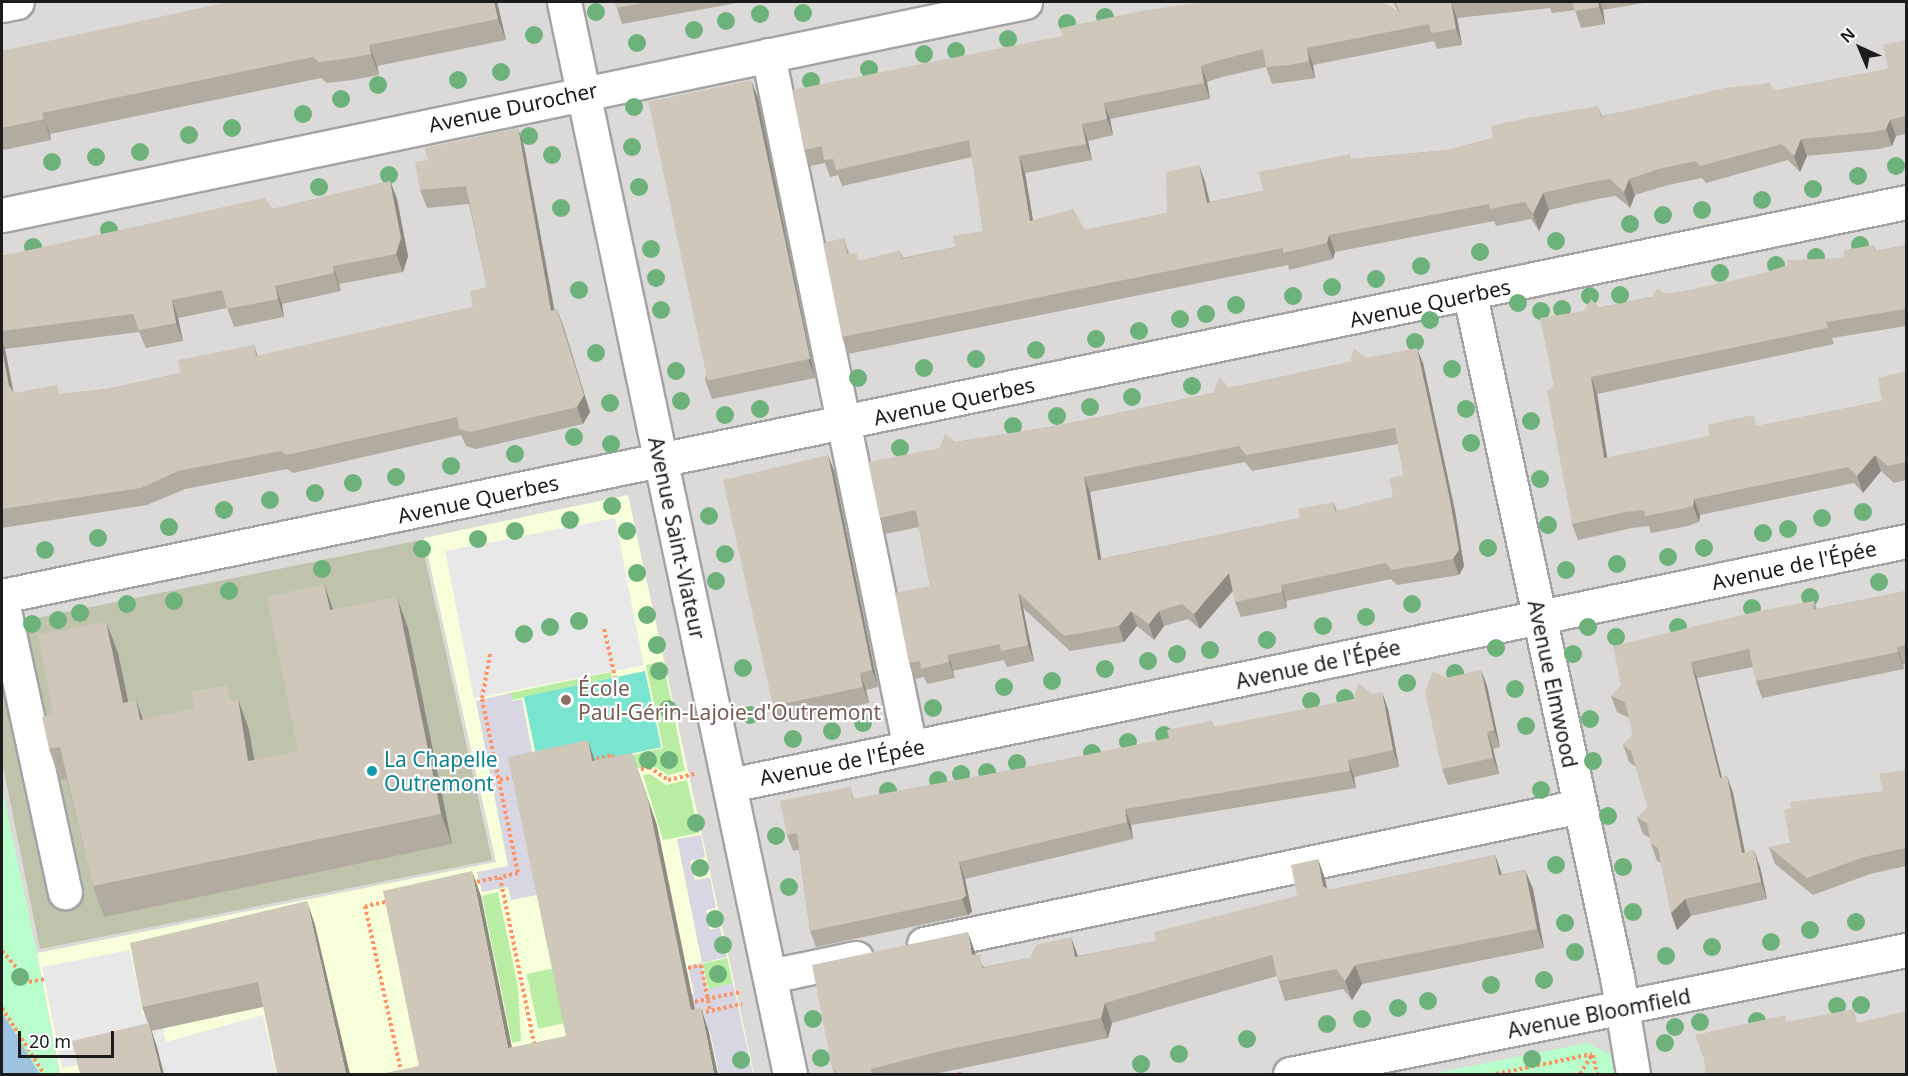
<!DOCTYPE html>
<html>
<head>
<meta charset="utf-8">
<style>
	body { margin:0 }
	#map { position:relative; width:1908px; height:1076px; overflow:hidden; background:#efede1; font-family:"Noto Sans",sans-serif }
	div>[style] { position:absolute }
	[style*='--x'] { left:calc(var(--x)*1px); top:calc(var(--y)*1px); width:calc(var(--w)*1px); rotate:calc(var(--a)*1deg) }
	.residential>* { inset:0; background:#dbdad9; transform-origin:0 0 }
	.education>* { inset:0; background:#f7ffda }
	.construction>* { inset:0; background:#bfc3ac }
	.grass>* { inset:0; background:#b8eda3; transform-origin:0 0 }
	.park>* { inset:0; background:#bafdcd }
	.pitch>* { inset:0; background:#79e4d0; transform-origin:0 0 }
	.parking>* { inset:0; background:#e8e8e8; transform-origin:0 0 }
	.plaza>* { inset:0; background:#d9d6e4 }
	.water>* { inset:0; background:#9ec3e0 }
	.path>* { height:4px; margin-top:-2px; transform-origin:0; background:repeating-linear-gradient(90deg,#ff9262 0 3px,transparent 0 6px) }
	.roads { filter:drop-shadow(2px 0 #a3a3a3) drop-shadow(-2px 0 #a3a3a3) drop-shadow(0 2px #a3a3a3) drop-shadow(0 -2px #a3a3a3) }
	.minor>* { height:33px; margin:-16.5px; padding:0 16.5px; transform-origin:16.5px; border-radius:16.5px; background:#fff }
	.trees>* { width:18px; height:18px; margin:-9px; border-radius:50%; background:#6eb27b }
	.wall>* { inset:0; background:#b1aba0 }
	.shaded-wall>* { inset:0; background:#908b82 }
	.building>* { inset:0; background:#cec7ba; transform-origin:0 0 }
	.dots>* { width:16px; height:16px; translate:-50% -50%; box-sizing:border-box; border:3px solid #fff; border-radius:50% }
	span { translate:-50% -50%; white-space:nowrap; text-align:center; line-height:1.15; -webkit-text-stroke:4.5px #fff; paint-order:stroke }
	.street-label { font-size:21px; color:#1c1c1c }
	.education-label { font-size:21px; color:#785e54 }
	.left { translate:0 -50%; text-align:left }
	.culture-label { font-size:21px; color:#0d838f }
	.frame { position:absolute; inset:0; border:3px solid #1c1c1c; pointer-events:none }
	.north { position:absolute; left:1830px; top:18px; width:60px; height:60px; -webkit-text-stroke:4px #fff; paint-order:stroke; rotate:316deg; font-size:16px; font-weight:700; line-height:24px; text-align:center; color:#1c1c1c }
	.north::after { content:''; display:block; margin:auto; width:21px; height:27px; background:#1c1c1c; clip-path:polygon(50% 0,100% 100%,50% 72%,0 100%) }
	.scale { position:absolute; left:18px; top:1031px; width:96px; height:27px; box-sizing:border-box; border:3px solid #1c1c1c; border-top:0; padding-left:8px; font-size:18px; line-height:21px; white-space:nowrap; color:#1c1c1c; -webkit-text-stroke:4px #fff; paint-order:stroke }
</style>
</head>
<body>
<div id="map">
	<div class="residential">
		<i style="left:2px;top:2px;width:1904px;height:1072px"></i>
	</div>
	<div class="education">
		<i style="clip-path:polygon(628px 495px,754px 1074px,60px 1074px,37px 953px,496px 862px,424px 538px)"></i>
	</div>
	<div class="construction">
		<i style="clip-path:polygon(421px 540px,492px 860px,40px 949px,2px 761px,2px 625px)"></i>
	</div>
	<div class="grass">
		<i style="clip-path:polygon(663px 661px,685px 771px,668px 775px,652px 765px,619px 772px,624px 757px,663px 748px,646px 665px)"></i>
		<i style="clip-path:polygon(611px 672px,612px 678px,512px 700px,510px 693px)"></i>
		<i style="clip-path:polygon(650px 774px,666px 785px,687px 780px,699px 833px,663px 840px,643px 775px)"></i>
		<i style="clip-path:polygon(498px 892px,518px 987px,521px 1041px,512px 1043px,482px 896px)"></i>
		<i style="left:727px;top:958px;width:26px;height:25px;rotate:77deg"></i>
		<i style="left:555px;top:968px;width:56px;height:29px;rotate:78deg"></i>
	</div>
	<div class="park">
		<i style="clip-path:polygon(2px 788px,37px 953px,59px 1074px,2px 1074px)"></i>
		<i style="clip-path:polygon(1587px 1043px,1610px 1054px,1616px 1074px,1431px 1074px)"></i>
	</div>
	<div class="pitch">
		<i style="left:645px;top:671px;width:78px;height:124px;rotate:78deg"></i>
	</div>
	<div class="parking">
		<i style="left:615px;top:518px;width:150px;height:173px;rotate:79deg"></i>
		<i style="clip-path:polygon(130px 950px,143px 1015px,160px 1013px,166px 1042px,263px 1015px,276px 1074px,164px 1074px,158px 1051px,62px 1068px,42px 967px)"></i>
	</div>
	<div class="plaza">
		<i style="clip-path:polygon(510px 693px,512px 701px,522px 699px,536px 772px,537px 895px,511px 900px,508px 887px,482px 892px,477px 872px,508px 866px,476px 701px)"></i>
		<i style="clip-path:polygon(701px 835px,705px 857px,690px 861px,695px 880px,710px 877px,716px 908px,706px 910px,710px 930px,720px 927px,727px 957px,702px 963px,707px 989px,733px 983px,753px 1074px,719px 1074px,710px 1031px,692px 1035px,620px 1009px,694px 994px,688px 966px,702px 963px,677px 839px)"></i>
	</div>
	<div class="water">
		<i style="clip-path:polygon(2px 1013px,10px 1025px,40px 1074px,2px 1074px)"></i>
	</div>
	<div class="path">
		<i style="--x:604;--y:629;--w:49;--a:77.1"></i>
		<i style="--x:490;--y:654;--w:46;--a:100.1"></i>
		<i style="--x:482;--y:699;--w:178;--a:78.3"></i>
		<i style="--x:518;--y:873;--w:18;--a:167"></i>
		<i style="--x:500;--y:877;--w:174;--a:78.4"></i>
		<i style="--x:590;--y:760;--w:24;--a:-12"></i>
		<i style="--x:613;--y:755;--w:5;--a:79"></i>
		<i style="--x:635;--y:771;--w:15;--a:-16"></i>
		<i style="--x:649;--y:767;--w:23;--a:34"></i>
		<i style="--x:668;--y:780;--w:28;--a:-13"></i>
		<i style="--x:500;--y:780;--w:15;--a:-11"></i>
		<i style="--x:471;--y:883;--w:30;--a:-12"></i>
		<i style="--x:391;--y:901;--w:26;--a:169"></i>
		<i style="--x:365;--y:906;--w:169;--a:77.7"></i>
		<i style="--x:2;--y:951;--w:41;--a:48.9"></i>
		<i style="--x:29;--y:982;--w:16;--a:-11"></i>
		<i style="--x:688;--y:968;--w:13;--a:-13"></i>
		<i style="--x:701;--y:965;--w:47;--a:78.9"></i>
		<i style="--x:689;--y:1003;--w:52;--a:-12.2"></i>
		<i style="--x:2;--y:1008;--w:78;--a:57.5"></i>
		<i style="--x:700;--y:1013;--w:43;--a:-12.1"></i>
		<i style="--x:1593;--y:1055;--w:19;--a:78"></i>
		<i style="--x:958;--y:1066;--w:8;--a:76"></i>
		<i style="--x:1496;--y:1074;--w:98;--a:-11.8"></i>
		<i style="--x:1580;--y:1074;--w:22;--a:-58"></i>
	</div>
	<div class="roads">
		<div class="minor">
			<i style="--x:564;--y:2;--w:1096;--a:78.1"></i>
			<i style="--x:2;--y:5;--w:15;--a:-11"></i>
			<i style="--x:768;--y:55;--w:707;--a:78.42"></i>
			<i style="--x:2;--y:215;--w:1045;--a:-11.76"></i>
			<i style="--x:1470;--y:295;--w:698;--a:77.84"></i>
			<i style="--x:1617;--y:977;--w:98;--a:80.6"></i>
			<i style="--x:2;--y:596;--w:1944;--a:-11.69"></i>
			<i style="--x:2;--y:601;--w:298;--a:77.8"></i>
			<i style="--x:730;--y:785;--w:1201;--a:-11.72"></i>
			<i style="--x:924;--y:944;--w:670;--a:-11.88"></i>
			<i style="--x:770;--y:976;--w:88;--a:-11.8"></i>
			<i style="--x:1290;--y:1074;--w:628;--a:-11.38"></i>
		</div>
	</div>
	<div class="trees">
		<i style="left:596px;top:12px"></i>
		<i style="left:803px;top:13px"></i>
		<i style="left:760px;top:14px"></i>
		<i style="left:1105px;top:17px"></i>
		<i style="left:726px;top:21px"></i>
		<i style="left:1067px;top:23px"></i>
		<i style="left:694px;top:30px"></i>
		<i style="left:534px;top:35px"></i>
		<i style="left:1008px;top:39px"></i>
		<i style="left:637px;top:43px"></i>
		<i style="left:956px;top:51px"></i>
		<i style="left:924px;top:54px"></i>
		<i style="left:869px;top:69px"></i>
		<i style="left:501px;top:72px"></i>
		<i style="left:458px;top:80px"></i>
		<i style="left:811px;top:81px"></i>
		<i style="left:378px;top:85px"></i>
		<i style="left:341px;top:99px"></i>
		<i style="left:634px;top:107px"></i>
		<i style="left:303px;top:114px"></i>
		<i style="left:232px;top:128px"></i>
		<i style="left:189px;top:135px"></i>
		<i style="left:529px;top:136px"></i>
		<i style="left:632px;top:147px"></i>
		<i style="left:140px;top:152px"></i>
		<i style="left:552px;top:155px"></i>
		<i style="left:96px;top:157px"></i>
		<i style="left:52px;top:162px"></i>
		<i style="left:1896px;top:166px"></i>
		<i style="left:389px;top:175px"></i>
		<i style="left:1858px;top:176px"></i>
		<i style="left:319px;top:187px"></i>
		<i style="left:639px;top:187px"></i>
		<i style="left:1813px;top:189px"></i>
		<i style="left:1762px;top:200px"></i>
		<i style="left:561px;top:208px"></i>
		<i style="left:1702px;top:210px"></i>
		<i style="left:1663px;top:215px"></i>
		<i style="left:1630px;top:224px"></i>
		<i style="left:109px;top:230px"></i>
		<i style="left:1556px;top:241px"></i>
		<i style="left:1860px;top:245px"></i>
		<i style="left:33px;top:247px"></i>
		<i style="left:651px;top:249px"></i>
		<i style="left:1480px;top:252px"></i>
		<i style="left:1816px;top:257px"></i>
		<i style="left:1776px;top:265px"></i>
		<i style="left:1421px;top:266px"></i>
		<i style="left:1720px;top:273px"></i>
		<i style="left:656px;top:278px"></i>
		<i style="left:1376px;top:279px"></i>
		<i style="left:1332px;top:287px"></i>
		<i style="left:579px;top:290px"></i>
		<i style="left:1620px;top:295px"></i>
		<i style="left:1293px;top:296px"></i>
		<i style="left:1590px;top:296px"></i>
		<i style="left:1518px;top:303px"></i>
		<i style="left:1236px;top:305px"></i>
		<i style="left:1562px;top:309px"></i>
		<i style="left:661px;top:310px"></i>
		<i style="left:1541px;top:311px"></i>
		<i style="left:1206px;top:314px"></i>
		<i style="left:1180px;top:319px"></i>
		<i style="left:1430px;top:320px"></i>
		<i style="left:1139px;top:331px"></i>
		<i style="left:1096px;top:339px"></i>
		<i style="left:1415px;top:342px"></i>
		<i style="left:1036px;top:350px"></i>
		<i style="left:596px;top:353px"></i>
		<i style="left:976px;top:359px"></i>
		<i style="left:924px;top:368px"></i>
		<i style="left:1452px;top:369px"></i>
		<i style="left:676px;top:371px"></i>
		<i style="left:858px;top:378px"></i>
		<i style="left:1192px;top:386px"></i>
		<i style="left:1132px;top:397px"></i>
		<i style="left:681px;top:401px"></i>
		<i style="left:610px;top:403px"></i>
		<i style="left:1090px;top:407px"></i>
		<i style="left:760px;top:409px"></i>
		<i style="left:1466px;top:409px"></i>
		<i style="left:725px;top:415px"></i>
		<i style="left:1057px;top:416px"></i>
		<i style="left:1531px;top:421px"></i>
		<i style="left:1013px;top:426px"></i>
		<i style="left:574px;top:437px"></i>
		<i style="left:1471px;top:443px"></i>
		<i style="left:611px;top:444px"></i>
		<i style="left:900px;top:448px"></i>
		<i style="left:515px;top:454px"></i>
		<i style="left:451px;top:466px"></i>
		<i style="left:396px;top:477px"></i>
		<i style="left:1540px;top:479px"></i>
		<i style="left:353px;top:483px"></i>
		<i style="left:315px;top:493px"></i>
		<i style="left:270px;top:500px"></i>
		<i style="left:612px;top:506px"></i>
		<i style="left:224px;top:510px"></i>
		<i style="left:1863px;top:512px"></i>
		<i style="left:709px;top:516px"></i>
		<i style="left:1822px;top:518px"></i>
		<i style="left:570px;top:520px"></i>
		<i style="left:1548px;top:525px"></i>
		<i style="left:169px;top:527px"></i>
		<i style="left:1788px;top:529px"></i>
		<i style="left:515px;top:531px"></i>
		<i style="left:627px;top:531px"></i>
		<i style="left:1763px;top:533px"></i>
		<i style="left:98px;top:538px"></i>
		<i style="left:478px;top:539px"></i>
		<i style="left:1488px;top:548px"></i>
		<i style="left:1704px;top:548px"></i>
		<i style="left:422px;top:549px"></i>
		<i style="left:45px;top:550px"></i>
		<i style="left:725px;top:554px"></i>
		<i style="left:1668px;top:557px"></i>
		<i style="left:1617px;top:564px"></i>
		<i style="left:322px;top:569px"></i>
		<i style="left:1566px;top:570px"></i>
		<i style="left:637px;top:573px"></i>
		<i style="left:716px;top:581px"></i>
		<i style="left:1879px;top:582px"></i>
		<i style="left:229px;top:591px"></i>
		<i style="left:1810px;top:597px"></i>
		<i style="left:174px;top:601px"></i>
		<i style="left:127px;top:604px"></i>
		<i style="left:1412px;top:604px"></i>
		<i style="left:1752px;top:608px"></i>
		<i style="left:80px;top:613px"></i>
		<i style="left:647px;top:615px"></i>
		<i style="left:1366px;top:617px"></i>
		<i style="left:58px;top:620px"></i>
		<i style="left:579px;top:621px"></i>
		<i style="left:32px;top:624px"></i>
		<i style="left:1323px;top:626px"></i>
		<i style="left:550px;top:627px"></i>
		<i style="left:1588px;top:627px"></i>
		<i style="left:1678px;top:627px"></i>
		<i style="left:524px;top:634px"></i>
		<i style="left:1616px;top:637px"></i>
		<i style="left:1267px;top:640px"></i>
		<i style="left:657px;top:645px"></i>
		<i style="left:1496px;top:648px"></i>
		<i style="left:1210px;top:650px"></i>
		<i style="left:1177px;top:654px"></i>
		<i style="left:1573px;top:654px"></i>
		<i style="left:1148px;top:661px"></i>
		<i style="left:743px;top:668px"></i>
		<i style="left:1105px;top:669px"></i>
		<i style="left:659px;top:671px"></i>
		<i style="left:1455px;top:673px"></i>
		<i style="left:1052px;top:681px"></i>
		<i style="left:1407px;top:683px"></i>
		<i style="left:1004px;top:687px"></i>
		<i style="left:1515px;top:689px"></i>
		<i style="left:1345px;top:698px"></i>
		<i style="left:1311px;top:701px"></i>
		<i style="left:933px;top:708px"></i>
		<i style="left:668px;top:709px"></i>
		<i style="left:750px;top:715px"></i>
		<i style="left:1590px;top:719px"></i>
		<i style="left:863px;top:723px"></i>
		<i style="left:1526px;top:726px"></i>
		<i style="left:832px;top:731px"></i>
		<i style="left:1164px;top:735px"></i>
		<i style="left:793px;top:739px"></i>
		<i style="left:1128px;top:742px"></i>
		<i style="left:1092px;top:753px"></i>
		<i style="left:648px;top:760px"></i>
		<i style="left:669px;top:760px"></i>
		<i style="left:1593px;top:761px"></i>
		<i style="left:1017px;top:763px"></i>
		<i style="left:987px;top:772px"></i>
		<i style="left:961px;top:774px"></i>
		<i style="left:938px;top:780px"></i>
		<i style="left:1541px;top:790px"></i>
		<i style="left:888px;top:791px"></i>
		<i style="left:1608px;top:816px"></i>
		<i style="left:696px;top:823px"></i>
		<i style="left:776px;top:836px"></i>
		<i style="left:1556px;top:865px"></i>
		<i style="left:1623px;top:867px"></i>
		<i style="left:700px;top:868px"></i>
		<i style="left:789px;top:887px"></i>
		<i style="left:1633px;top:912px"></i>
		<i style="left:715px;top:919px"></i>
		<i style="left:1856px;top:922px"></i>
		<i style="left:1565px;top:923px"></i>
		<i style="left:1810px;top:930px"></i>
		<i style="left:1771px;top:942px"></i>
		<i style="left:723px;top:945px"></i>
		<i style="left:1712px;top:947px"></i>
		<i style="left:1575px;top:952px"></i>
		<i style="left:1666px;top:956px"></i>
		<i style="left:718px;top:974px"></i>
		<i style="left:20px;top:977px"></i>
		<i style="left:1544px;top:980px"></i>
		<i style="left:1491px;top:985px"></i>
		<i style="left:1428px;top:1001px"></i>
		<i style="left:1861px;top:1005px"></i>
		<i style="left:1837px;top:1006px"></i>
		<i style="left:1398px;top:1008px"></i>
		<i style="left:813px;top:1019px"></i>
		<i style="left:1362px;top:1019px"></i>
		<i style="left:1757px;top:1021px"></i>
		<i style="left:1700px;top:1022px"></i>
		<i style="left:1327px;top:1024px"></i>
		<i style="left:1675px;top:1027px"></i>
		<i style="left:1247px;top:1039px"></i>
		<i style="left:1665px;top:1043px"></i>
		<i style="left:1179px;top:1054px"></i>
		<i style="left:821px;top:1058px"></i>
		<i style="left:1532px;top:1059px"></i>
		<i style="left:741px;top:1060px"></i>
		<i style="left:1141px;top:1064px"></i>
	</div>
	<div class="wall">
		<i style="clip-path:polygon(497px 2px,506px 40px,377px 66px,379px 75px,352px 80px,327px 83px,321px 78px,50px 134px,51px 140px,4px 150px,2px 147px,2px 51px)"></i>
		<i style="clip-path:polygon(615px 2px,742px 2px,622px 24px)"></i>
		<i style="clip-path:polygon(1393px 2px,1649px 2px,1603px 10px,1605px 24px,1581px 28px,1575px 10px,1552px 13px,1550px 8px,1457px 18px,1462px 45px,1437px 49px,1434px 41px,1313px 65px,1315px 78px,1295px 81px,1272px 84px,1266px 67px,1222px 77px,1207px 82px,1210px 99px,1110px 119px,1113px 135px,1088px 141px,1092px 160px,1025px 173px,1033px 221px,1085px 230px,1167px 213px,1199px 165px,1205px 182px,1210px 202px,1263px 191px,1352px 159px,1448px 150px,1493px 138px,1598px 106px,1602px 116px,1770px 83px,1773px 91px,1888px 69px,1906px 40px,1906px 134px,1896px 136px,1892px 146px,1879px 149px,1807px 156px,1800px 172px,1788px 160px,1706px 183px,1702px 178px,1668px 185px,1635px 195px,1630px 208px,1616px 196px,1597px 199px,1549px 210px,1539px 231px,1531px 219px,1496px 226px,1494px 221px,1335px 252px,1333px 259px,1289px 270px,1288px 265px,848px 354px,842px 337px,844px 238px,849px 254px,859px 261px,900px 251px,903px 258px,955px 247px,983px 231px,972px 157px,842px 186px,838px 175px,830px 177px,825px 163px,810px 166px,804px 150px,1398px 11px)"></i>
		<i style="clip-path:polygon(758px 98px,815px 378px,712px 399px,705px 380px)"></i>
		<i style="clip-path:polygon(524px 146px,554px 310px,557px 309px,564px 327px,590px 412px,583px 424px,476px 449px,466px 446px,461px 435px,293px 473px,287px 469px,185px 489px,147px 505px,2px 528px,2px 256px,273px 209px,390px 181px,397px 199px,408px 256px,403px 272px,339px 284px,341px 291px,282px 304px,284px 317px,234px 327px,227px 308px,178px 318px,183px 341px,146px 348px,139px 332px,5px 349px,14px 393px,60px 394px,107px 389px,181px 373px,254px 345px,258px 356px,473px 307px,487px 287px,469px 204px,427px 208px,420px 190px)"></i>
		<i style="clip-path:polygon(1874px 245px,1876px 251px,1906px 245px,1906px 326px,1832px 338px,1834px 344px,1597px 394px,1607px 458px,1758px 426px,1882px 401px,1906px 371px,1906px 480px,1894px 483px,1881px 471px,1863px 493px,1854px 483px,1700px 515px,1699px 522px,1688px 526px,1651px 533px,1649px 526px,1632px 528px,1578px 540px,1572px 524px,1554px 386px,1584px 311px,1665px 294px,1681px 292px,1843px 258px)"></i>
		<i style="clip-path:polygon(evenodd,1366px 358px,1423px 363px,1455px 511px,1464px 566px,1459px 575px,1397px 585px,1391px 579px,1286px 601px,1287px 608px,1241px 617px,1235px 602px,1233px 591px,1200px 629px,1188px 619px,1164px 626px,1154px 640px,1137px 626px,1124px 642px,1070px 651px,1023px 608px,1034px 661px,1007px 667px,1004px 660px,953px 671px,955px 678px,927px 684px,924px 677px,915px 679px,909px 663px,930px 586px,919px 527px,885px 534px,880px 518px,940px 448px,956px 442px,1061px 425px,1213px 393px,1229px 388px,1350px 362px,1366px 358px,1398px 444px,1404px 475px,1393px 497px,1337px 511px,1334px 502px,1300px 518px,1101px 559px,1090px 492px,1245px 462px,1252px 471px,1398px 444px)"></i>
		<i style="clip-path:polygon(828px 455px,834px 471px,878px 687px,866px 690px,869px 703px,779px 723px,773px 706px)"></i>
		<i style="clip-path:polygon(324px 584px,333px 610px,408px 628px,452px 844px,104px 917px,93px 886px,67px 779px,60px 780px,49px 749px,53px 714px,106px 622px,118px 653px,128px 702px,136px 700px,143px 720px,238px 699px,249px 730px,254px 760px,298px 751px)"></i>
		<i style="clip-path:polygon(1906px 591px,1906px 663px,1903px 664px,1904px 669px,1762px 698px,1756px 681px,1753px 667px,1697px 678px,1722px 777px,1727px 776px,1733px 793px,1745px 852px,1760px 867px,1767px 899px,1691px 916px,1677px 930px,1671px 913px,1661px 863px,1657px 861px,1651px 844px,1650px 838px,1643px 834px,1637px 818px,1648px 807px,1636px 767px,1629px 762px,1623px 745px,1633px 735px,1629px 718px,1617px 712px,1611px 696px,1814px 601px,1817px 609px)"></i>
		<i style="clip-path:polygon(1481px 670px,1487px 686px,1500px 747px,1493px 749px,1499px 774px,1448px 785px,1442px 769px,1446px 678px)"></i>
		<i style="clip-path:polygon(1388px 709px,1399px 767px,1354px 777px,1356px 788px,1131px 825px,1133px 839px,965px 879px,972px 912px,968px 915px,816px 947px,810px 931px,799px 850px,793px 851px,787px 835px,850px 787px,854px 799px,1033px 766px,1169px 738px,1211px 721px,1214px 727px)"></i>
		<i style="clip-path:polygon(1906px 770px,1906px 866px,1870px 874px,1813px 895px,1775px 864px,1769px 847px,1790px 843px,1883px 791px)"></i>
		<i style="clip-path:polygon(1495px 855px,1502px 874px,1525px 870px,1533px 889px,1544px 948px,1362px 984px,1352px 1000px,1343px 989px,1285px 1001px,1277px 976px,1112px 1023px,1108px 1038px,934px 1074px,835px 1074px,832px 1068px,975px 952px,975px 955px,984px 967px,1030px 958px,1071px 937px,1078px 956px,1156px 941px,1297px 896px,1318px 859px,1325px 879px,1327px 888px,1329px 890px)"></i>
		<i style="clip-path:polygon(315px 925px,263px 1007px,151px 1031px,157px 1047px,142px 1007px)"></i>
	</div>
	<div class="shaded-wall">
		<i style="clip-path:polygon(494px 2px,497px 2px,506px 40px,498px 19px)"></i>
		<i style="clip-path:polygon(1451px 2px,1457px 18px,1462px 45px,1456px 29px)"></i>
		<i style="clip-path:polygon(1598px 2px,1600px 2px,1603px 10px,1605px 24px,1599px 7px)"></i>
		<i style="clip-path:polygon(369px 45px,377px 66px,379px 75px,371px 54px)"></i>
		<i style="clip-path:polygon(1307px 48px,1313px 65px,1315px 78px,1309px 61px)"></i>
		<i style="clip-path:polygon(1201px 66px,1207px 82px,1210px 99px,1204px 83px)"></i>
		<i style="clip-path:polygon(751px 80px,758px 98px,815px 378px,808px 359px)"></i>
		<i style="clip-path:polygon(1104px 103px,1110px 119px,1113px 135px,1107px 119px)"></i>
		<i style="clip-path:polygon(42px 113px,50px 134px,51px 140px)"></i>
		<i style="clip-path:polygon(1890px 120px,1896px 136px,1892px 146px,1886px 129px)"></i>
		<i style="clip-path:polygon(1082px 124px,1088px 141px,1092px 160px,1086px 144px)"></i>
		<i style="clip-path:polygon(518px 128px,524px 146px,558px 329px,551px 311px)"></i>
		<i style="clip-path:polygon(1801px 139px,1807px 156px,1800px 172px,1794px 156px)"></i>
		<i style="clip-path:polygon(1019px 156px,1025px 173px,1036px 238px,1030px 221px)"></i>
		<i style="clip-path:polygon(1199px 165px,1205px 182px,1213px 219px,1207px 203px)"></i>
		<i style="clip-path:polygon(1629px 179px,1635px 195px,1630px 208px,1624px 192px)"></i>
		<i style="clip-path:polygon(390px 181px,397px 199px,408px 256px,403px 272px,396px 254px)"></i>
		<i style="clip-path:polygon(1543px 193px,1549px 210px,1539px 231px,1533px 214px)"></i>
		<i style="clip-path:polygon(1329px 235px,1335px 252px,1333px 259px,1327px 243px)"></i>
		<i style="clip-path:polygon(333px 266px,339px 284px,341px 291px,334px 273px)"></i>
		<i style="clip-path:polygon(275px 286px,282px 304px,284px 317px,278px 299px)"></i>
		<i style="clip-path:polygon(172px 300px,178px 318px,183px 341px,176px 323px)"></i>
		<i style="clip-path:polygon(557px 309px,590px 412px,583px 424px,577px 407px)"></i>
		<i style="clip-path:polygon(2px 341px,5px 349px,15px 404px,9px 386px,2px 349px)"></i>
		<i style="clip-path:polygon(1417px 348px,1423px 363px,1455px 511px,1464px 566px,1459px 575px,1453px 559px)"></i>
		<i style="clip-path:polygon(1591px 377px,1597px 394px,1610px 475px,1604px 458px)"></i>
		<i style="clip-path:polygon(828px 455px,834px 471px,878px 687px,872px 670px)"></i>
		<i style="clip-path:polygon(1875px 455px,1881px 471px,1863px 493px,1857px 476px)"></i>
		<i style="clip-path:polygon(1084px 477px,1090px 492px,1104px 575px,1098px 560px)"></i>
		<i style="clip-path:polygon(1694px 499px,1700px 515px,1699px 522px,1693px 506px)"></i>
		<i style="clip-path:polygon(1229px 573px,1235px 588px,1200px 629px,1194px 614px)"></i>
		<i style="clip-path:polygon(324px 584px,335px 615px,330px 610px)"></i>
		<i style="clip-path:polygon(1281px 585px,1286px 601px,1287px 608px,1282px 592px)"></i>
		<i style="clip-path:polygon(1018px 592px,1023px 608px,1034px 661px,1028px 645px)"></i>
		<i style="clip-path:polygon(397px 597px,408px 628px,452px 844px,441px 814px)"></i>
		<i style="clip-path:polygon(1131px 611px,1137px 626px,1124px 642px,1119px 626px)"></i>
		<i style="clip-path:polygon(1159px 611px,1164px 626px,1154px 640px,1149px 624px)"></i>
		<i style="clip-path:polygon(106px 622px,118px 653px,135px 734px,123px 703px)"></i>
		<i style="clip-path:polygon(1897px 647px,1903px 664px,1904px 669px,1898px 652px)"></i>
		<i style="clip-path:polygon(948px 655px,953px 671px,955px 678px,949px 662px)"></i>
		<i style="clip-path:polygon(1691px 662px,1697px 678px,1726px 795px,1720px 778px)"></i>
		<i style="clip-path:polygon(1481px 670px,1487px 686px,1500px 747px,1494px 730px)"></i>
		<i style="clip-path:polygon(860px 673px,866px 690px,869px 703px,863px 687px)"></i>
		<i style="clip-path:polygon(1382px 692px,1388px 709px,1399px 767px,1393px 750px)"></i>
		<i style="clip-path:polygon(238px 699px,249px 730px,260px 792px,248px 761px)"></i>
		<i style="clip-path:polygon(136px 700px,147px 731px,140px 720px)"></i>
		<i style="clip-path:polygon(1487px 732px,1493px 749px,1499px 774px,1493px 758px)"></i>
		<i style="clip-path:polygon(588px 740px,596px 764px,592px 761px)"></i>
		<i style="clip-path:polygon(632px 753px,657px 825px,700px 1034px,691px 1010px)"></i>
		<i style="clip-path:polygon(1348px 760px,1354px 777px,1356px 788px,1350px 771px)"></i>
		<i style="clip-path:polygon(1727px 776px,1733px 793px,1748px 869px,1742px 853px)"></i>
		<i style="clip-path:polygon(1125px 809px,1131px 825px,1133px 839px,1127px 822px)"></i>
		<i style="clip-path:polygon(1754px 850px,1760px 867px,1767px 899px,1761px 882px)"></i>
		<i style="clip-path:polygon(1495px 855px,1502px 875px,1499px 875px)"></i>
		<i style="clip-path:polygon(1318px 859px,1325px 879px,1330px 906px,1323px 886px)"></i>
		<i style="clip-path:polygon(959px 862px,965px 879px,972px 912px,968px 915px,962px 899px)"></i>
		<i style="clip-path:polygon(1525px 870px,1533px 889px,1544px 948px,1537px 929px)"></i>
		<i style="clip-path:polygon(472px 871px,481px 896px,517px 1072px,508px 1048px)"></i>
		<i style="clip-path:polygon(1685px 899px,1691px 916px,1677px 930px,1671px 913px)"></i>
		<i style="clip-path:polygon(307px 901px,315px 925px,350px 1074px,346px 1074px)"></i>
		<i style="clip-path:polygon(968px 932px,975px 952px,979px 975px,972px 955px)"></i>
		<i style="clip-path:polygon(1071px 937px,1078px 957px,1075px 957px)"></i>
		<i style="clip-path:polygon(1355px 965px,1362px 984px,1352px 1000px,1345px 981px)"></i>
		<i style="clip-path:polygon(1105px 1003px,1112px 1023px,1108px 1038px,1101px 1018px)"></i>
		<i style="clip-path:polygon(701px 1008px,709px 1032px,718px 1074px,714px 1074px)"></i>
		<i style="clip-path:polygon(149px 1023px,157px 1047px,164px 1074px,161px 1074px)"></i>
	</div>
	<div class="building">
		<i style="clip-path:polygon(228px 2px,494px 2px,498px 19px,369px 45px,371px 54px,344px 59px,319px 62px,313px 57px,42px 113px,44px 119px,2px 128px,2px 51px)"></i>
		<i style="clip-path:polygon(615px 2px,649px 2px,616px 8px)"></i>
		<i style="clip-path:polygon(1205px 2px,1382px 2px,1400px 12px,1395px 2px,1452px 2px,1451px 2px,1456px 29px,1431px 33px,1429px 24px,1307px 48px,1309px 61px,1289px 65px,1266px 67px,1263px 49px,1216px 61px,1201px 66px,1204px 83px,1104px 103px,1107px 119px,1082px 124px,1086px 144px,1019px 156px,1030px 221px,1073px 209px,1085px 230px,1167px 213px,1166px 172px,1199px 165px,1207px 203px,1263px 191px,1259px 172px,1350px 154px,1351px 159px,1448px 150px,1493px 138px,1491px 126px,1527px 118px,1598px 106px,1601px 117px,1725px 88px,1770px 83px,1773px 91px,1888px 69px,1883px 45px,1906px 40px,1906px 116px,1890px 120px,1886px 129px,1873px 132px,1801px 139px,1794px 156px,1782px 144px,1700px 166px,1696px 161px,1662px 168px,1629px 179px,1624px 192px,1610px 179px,1591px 182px,1543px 193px,1533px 214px,1525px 202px,1490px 209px,1489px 204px,1329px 235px,1327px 243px,1283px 253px,1283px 248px,842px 337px,823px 243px,844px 238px,847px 254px,857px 253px,858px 261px,900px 251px,902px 259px,955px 247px,953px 236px,983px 231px,969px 140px,836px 170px,833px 159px,824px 160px,822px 146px,804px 150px,792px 90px,1062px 36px,1061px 28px,1146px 10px)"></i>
		<i style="clip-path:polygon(1572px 2px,1598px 2px,1599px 7px,1575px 11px)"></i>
		<i style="left:751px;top:80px;width:285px;height:105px;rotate:78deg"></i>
		<i style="clip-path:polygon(518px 128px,551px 311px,557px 309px,584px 395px,577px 407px,470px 432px,459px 429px,457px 417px,286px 455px,281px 451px,178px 471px,141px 488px,2px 509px,2px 349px,9px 386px,14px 393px,57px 385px,59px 394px,107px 389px,181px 373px,178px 360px,254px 345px,256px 356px,473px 307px,470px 291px,487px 287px,466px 186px,420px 190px,415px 162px,428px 160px,425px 148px)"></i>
		<i style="clip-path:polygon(390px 181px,401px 238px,396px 254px,333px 266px,334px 273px,275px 286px,278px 299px,227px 309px,222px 290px,172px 300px,176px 323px,139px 330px,133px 314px,2px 331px,2px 256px,265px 198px,273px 209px)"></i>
		<i style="clip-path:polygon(1874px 245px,1875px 251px,1906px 245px,1906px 309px,1826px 322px,1828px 328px,1591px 377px,1604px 458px,1709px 436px,1708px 425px,1733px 419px,1754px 415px,1756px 426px,1882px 401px,1878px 378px,1906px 371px,1906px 462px,1888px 466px,1875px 455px,1857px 476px,1848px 467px,1694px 499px,1693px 506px,1682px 509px,1645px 516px,1644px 510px,1626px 512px,1572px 524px,1547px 391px,1554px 386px,1540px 318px,1584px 311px,1591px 299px,1600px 308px,1652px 297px,1658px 288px,1665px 294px,1681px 292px,1760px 274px,1788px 265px,1787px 260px,1843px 258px,1845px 250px)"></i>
		<i style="clip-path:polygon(evenodd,1354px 348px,1366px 358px,1417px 348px,1449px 495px,1459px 550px,1453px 559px,1392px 570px,1386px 563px,1281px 585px,1282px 592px,1235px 602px,1229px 573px,1194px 614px,1182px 604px,1159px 611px,1149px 624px,1131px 611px,1119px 626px,1064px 636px,1018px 592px,1028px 645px,1001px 651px,1000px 644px,948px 655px,949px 662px,921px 669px,920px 661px,909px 663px,895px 593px,930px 586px,916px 510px,880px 518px,868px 462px,940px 448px,945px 434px,956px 442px,1061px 425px,1213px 393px,1220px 377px,1229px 388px,1350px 362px,1354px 348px,1395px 428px,1404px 475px,1389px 478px,1393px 497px,1335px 511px,1334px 502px,1298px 509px,1300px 518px,1098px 560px,1084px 477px,1239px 446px,1246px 455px,1395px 428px)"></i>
		<i style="clip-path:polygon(828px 455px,872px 670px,860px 673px,863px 687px,773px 706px,723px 480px)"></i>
		<i style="clip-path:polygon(324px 584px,330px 610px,397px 597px,441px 814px,93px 886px,60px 747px,49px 749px,42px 717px,53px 714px,38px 634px,106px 622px,123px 703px,136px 700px,140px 720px,194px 708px,191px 692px,227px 685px,230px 701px,238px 699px,248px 761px,298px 751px,267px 597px)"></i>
		<i style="clip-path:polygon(1906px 591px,1906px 645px,1897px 647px,1898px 652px,1756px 681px,1749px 649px,1691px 662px,1720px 778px,1727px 776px,1742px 853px,1754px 850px,1761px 882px,1685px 899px,1671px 913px,1658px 848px,1651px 844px,1647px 823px,1637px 818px,1648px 807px,1631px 751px,1623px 745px,1633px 735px,1625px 702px,1611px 696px,1621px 685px,1613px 646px,1759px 611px,1814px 601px,1813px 610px)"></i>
		<i style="clip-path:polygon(1481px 670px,1494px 730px,1487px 732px,1493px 758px,1442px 769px,1425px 692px,1433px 671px,1446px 678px)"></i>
		<i style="clip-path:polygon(1358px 683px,1373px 694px,1382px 692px,1393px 750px,1348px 760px,1350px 771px,1125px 809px,1127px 822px,959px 862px,966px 896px,962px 899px,810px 931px,797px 833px,787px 835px,780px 801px,850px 787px,853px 799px,1033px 766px,1169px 738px,1167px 730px,1211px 721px,1213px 727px,1354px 699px)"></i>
		<i style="clip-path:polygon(588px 740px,592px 761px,632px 753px,648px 800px,691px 1010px,701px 1008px,714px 1074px,380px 1074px,419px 1066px,383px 891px,472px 871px,508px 1048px,566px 1036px,508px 757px)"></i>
		<i style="clip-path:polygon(1906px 770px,1906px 848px,1864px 857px,1807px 878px,1769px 847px,1790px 843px,1784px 810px,1791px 808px,1790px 802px,1883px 791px,1879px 774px)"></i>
		<i style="clip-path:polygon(1495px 855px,1499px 875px,1525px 870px,1537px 929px,1355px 965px,1345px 981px,1336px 969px,1278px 981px,1272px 955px,1105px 1003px,1101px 1018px,941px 1051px,871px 1069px,872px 1074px,837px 1074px,832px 1068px,812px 965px,968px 932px,972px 955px,980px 954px,982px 968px,1030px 958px,1036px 945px,1071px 937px,1075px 957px,1156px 941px,1154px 932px,1297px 896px,1291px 865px,1318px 859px,1323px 886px,1329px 890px)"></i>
		<i style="clip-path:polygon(307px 901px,346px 1074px,277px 1074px,258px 982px,142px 1007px,130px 943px)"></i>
		<i style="clip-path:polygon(1854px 1009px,1857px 1023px,1906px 1011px,1906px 1074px,1706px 1074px,1704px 1059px,1695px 1035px,1786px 1015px,1786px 1022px)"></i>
		<i style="clip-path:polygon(149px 1023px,161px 1074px,80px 1074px,72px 1041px)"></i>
	</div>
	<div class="dots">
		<i style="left:566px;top:700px;background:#8d6e63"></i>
		<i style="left:372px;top:771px;background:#0f9aa8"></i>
	</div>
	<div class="street-label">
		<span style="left:513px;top:107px;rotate:-12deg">Avenue Durocher</span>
		<span style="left:1430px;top:303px;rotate:-12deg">Avenue Querbes</span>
		<span style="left:954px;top:401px;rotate:-12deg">Avenue Querbes</span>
		<span style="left:478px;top:499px;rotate:-12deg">Avenue Querbes</span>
		<span style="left:677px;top:538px;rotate:78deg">Avenue Saint-Viateur</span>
		<span style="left:1794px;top:565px;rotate:-12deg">Avenue de l'Épée</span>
		<span style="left:1318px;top:664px;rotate:-12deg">Avenue de l'Épée</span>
		<span style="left:1553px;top:684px;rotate:78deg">Avenue Elmwood</span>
		<span style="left:842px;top:762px;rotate:-11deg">Avenue de l'Épée</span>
		<span style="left:1599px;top:1013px;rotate:-11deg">Avenue Bloomfield</span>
	</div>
	<div class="education-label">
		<span class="left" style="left:578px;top:700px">École<br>Paul-Gérin-Lajoie-d'Outremont</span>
	</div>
	<div class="culture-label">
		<span class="left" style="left:384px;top:771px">La Chapelle<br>Outremont</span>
	</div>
	<div class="frame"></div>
	<div class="north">N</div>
	<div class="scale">20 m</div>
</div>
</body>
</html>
